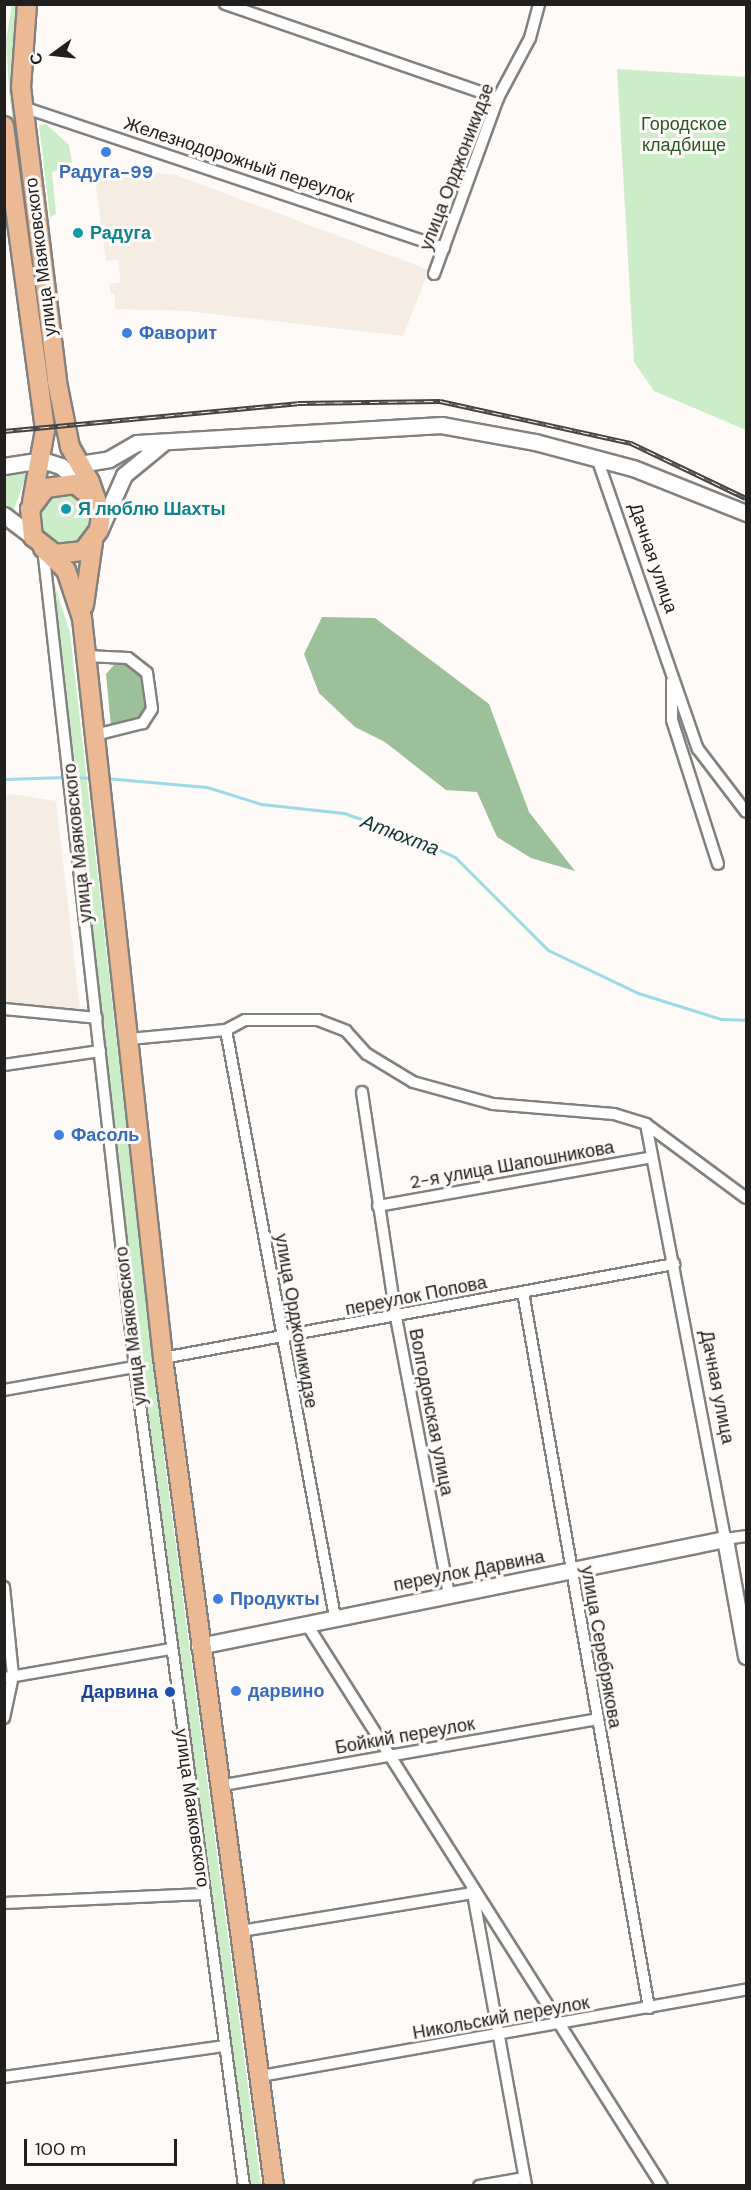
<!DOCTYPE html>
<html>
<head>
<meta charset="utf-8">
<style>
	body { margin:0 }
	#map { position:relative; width:751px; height:2190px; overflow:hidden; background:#fdfaf7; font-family:"DM Sans",sans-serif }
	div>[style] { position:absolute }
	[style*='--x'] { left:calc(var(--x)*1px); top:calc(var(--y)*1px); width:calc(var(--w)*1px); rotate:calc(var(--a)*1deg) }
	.built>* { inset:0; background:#f5ede4 }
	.green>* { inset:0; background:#cbeec8 }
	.round { border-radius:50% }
	.forest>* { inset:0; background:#9cc09a }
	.stream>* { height:3px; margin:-1.5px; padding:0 1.5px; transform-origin:1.5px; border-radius:1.5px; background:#9bdae6 }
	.roads { filter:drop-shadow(2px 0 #83817e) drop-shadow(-2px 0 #83817e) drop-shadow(0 2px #83817e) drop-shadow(0 -2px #83817e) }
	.street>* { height:10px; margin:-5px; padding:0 5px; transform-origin:5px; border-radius:5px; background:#fff }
	.secondary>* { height:15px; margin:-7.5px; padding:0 7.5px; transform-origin:7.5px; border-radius:7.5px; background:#fff }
	.primary>* { height:18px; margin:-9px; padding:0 9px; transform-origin:9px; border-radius:9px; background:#ebb994 }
	.rail>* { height:5px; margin-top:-2.5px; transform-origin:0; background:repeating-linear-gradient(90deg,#fdfaf7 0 9px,#444342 0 18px); box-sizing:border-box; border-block:2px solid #444342 }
	.dots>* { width:16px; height:16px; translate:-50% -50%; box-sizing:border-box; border:3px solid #fdfaf7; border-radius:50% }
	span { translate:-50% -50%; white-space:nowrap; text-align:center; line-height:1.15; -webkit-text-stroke:6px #fdfaf7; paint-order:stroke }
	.park-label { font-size:18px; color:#275825 }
	.street-label { font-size:18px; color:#21201f }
	.shop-label { font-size:18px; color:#366cbe; font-weight:700 }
	.left { translate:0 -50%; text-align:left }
	.culture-label { font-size:18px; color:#0d838f; font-weight:700 }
	.transit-label { font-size:18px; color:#164399; font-weight:700 }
	.right { translate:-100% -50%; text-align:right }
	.water-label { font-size:20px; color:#133339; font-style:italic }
	.frame { position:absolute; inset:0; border:6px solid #21201f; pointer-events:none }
	.north { position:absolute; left:24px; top:24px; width:60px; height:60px; -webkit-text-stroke:4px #fdfaf7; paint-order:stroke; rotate:255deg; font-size:16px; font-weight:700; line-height:24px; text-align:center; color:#21201f }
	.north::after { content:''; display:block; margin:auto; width:21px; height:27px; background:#21201f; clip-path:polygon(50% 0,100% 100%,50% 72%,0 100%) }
	.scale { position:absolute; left:24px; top:2139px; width:153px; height:27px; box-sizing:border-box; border:3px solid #21201f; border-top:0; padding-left:8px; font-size:18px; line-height:21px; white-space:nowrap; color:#21201f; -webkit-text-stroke:4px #fdfaf7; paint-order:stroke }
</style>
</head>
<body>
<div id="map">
	<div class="built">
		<i style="clip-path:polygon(156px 173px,176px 175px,429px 270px,403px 336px,186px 311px,115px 309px,115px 295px,110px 292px,110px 284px,121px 282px,118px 260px,106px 261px,95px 178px)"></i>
		<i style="clip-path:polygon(12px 794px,56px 801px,80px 1009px,5px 1003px,4px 797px)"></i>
	</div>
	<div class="green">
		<i style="clip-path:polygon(12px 5px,20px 5px,14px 32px,16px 93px,55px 408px,49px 409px,9px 91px,6px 40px)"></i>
		<i style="clip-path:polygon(617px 69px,746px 77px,746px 430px,654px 391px,634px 362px)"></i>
		<i style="clip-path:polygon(46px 124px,69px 145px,72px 163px,52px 172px,56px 214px,50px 217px,39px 125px)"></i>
		<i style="clip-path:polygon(4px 474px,27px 474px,12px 515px,5px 509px)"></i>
		<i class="round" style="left:37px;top:492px;width:54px;height:54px"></i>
		<i style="clip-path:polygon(54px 583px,70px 633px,165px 1464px,261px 2185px,250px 2185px,152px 1464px)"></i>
	</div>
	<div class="forest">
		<i style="clip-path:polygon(322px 617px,375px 618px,489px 704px,529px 812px,575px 871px,531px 858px,497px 837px,477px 792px,446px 790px,385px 742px,355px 727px,319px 693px,304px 654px)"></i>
		<i style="clip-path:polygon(129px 664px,144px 675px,147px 705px,141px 721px,111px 727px,106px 674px,114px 665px)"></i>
	</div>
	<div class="stream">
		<i style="--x:72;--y:777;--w:21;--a:3"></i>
		<i style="--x:105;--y:778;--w:102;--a:5"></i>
		<i style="--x:207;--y:787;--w:57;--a:17.5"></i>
		<i style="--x:261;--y:804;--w:83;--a:6.2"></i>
		<i style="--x:344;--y:813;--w:72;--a:19.4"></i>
		<i style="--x:412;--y:837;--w:47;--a:24.9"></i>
		<i style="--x:455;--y:857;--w:132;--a:45"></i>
		<i style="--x:548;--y:950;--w:100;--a:25.5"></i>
		<i style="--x:638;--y:993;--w:87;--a:17.4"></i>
		<i style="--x:721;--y:1019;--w:25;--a:2"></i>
		<i style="--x:4;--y:779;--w:62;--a:-1.8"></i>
	</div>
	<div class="roads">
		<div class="street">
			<i style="--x:225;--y:4;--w:289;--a:19"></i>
			<i style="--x:23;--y:107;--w:444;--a:18.5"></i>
			<i style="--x:434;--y:274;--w:187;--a:-70"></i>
			<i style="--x:498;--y:98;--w:68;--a:-61.9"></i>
			<i style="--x:530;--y:38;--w:35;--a:-75"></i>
			<i style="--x:597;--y:458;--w:308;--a:70.9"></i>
			<i style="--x:698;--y:749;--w:79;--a:52.7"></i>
			<i style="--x:43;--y:548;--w:824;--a:83.59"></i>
			<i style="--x:135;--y:1367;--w:826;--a:82.42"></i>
			<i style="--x:86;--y:656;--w:42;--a:2.7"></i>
			<i style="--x:128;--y:658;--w:24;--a:38"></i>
			<i style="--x:147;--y:673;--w:36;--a:82"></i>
			<i style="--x:152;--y:709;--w:17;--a:123"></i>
			<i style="--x:143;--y:723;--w:49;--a:166"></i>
			<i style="--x:672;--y:681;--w:39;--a:90"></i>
			<i style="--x:672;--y:720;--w:151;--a:72.3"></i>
			<i style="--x:4;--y:1009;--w:93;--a:5.5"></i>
			<i style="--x:226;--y:1030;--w:597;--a:79.48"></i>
			<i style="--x:129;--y:1039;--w:97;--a:-5.3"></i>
			<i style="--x:226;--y:1030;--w:21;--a:-28"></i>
			<i style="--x:245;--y:1020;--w:73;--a:0"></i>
			<i style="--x:318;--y:1020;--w:30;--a:21"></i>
			<i style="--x:346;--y:1031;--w:31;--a:48"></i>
			<i style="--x:367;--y:1054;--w:54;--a:31.3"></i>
			<i style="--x:413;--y:1082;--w:83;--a:15.4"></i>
			<i style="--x:493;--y:1104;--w:121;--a:4.7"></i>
			<i style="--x:614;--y:1114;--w:34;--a:17"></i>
			<i style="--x:646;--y:1124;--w:124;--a:36.5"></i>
			<i style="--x:4;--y:1065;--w:97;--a:-8.3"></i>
			<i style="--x:362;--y:1092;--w:228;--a:81.4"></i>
			<i style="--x:396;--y:1317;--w:283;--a:79.2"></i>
			<i style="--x:646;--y:1124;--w:422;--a:79.2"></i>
			<i style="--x:725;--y:1539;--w:21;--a:-8"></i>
			<i style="--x:378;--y:1206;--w:278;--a:-10.1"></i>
			<i style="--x:523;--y:1292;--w:727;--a:80.02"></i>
			<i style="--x:163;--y:1358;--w:520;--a:-10.42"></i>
			<i style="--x:4;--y:1390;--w:133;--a:-10"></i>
			<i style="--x:4;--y:1587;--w:89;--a:84.2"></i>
			<i style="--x:13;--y:1676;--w:43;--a:102.1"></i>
			<i style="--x:306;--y:1623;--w:666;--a:57.69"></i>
			<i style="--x:4;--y:1678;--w:169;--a:-9.9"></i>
			<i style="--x:218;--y:1786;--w:386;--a:-10"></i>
			<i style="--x:472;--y:1888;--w:303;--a:79.7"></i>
			<i style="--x:4;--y:1903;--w:200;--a:-2.6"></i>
			<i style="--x:241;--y:1931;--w:235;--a:-9.3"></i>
			<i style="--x:261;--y:2076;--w:493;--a:-10.1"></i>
			<i style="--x:4;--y:2077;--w:222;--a:-8"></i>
			<i style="--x:479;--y:2186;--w:46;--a:-10.1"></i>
		</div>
		<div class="secondary">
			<i style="--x:79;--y:464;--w:30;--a:-9"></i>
			<i style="--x:109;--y:459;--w:32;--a:-30"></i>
			<i style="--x:137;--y:443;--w:305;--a:-3.4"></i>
			<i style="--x:441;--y:425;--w:96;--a:10.3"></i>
			<i style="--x:535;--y:442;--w:101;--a:14.9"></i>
			<i style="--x:633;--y:468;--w:122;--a:21.7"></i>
			<i style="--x:4;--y:466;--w:38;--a:-9"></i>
			<i style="--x:42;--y:460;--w:20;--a:18"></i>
			<i style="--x:61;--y:466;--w:33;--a:44"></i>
			<i style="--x:4;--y:515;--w:36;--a:37"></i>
			<i style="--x:101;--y:527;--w:57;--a:-66.1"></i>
			<i style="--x:124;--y:475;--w:50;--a:-39.4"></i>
			<i style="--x:199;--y:1646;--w:537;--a:-11.5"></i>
			<i style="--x:725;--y:1539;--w:119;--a:79.8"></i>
		</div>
		<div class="primary">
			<i style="--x:27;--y:4;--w:83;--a:94.1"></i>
			<i style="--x:21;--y:87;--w:297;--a:83"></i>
			<i style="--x:57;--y:382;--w:66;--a:78.7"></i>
			<i style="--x:70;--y:447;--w:40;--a:60.3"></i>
			<i style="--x:90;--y:482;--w:21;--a:71"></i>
			<i style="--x:97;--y:502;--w:14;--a:73"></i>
			<i style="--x:101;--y:515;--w:15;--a:98"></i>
			<i style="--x:99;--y:530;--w:26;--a:127"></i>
			<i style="--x:83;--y:551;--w:28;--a:174"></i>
			<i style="--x:55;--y:554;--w:28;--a:-142"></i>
			<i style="--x:33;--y:537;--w:28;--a:-96"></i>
			<i style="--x:30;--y:509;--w:26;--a:-53"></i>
			<i style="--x:46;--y:488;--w:29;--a:-8"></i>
			<i style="--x:75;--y:484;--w:28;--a:39"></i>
			<i style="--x:4;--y:126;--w:307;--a:82.3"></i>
			<i style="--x:45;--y:430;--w:73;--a:100.2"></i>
			<i style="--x:43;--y:548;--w:32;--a:44"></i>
			<i style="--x:66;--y:570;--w:51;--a:71.6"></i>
			<i style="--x:82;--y:618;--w:744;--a:83.75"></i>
			<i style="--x:163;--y:1358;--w:835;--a:82.36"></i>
			<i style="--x:84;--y:605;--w:64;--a:-81.9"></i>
		</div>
	</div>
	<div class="rail">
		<i style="--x:4;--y:431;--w:295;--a:-5.4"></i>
		<i style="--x:298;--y:403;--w:142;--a:-0.8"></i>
		<i style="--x:440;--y:401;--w:196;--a:12.4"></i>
		<i style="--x:631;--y:443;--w:127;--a:25.6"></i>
	</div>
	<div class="dots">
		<i style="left:106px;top:152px;background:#3f7fe0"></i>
		<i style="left:78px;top:233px;background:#0f9aa8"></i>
		<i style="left:127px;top:333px;background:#3f7fe0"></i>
		<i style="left:66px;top:509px;background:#0f9aa8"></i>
		<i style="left:59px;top:1135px;background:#3f7fe0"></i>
		<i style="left:218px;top:1599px;background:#3f7fe0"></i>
		<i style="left:236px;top:1691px;background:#3f7fe0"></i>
		<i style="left:170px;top:1692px;background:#1a4fb4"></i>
	</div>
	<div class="park-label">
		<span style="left:684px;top:135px">Городское<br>кладбище</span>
	</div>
	<div class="street-label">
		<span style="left:239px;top:160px;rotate:18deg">Железнодорожный переулок</span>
		<span style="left:457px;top:167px;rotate:-69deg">улица Орджоникидзе</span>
		<span style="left:41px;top:257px;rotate:-97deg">улица Маяковского</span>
		<span style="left:653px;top:558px;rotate:71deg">Дачная улица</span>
		<span style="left:78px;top:843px;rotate:-96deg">улица Маяковского</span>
		<span style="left:512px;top:1165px;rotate:-10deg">2-я улица Шапошникова</span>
		<span style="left:416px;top:1296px;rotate:-11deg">переулок Попова</span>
		<span style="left:296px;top:1321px;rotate:80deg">улица Орджоникидзе</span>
		<span style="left:131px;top:1326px;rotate:-97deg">улица Маяковского</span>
		<span style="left:717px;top:1387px;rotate:79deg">Дачная улица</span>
		<span style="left:431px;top:1412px;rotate:79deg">Волгодонская улица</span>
		<span style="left:469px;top:1571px;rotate:-11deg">переулок Дарвина</span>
		<span style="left:601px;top:1647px;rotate:80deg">улица Серебрякова</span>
		<span style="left:405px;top:1736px;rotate:-10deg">Бойкий переулок</span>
		<span style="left:192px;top:1808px;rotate:82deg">улица Маяковского</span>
		<span style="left:501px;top:2018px;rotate:-10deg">Никольский переулок</span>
	</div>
	<div class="shop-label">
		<span style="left:106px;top:172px">Радуга-99</span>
		<span class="left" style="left:139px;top:333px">Фаворит</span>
		<span class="left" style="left:71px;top:1135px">Фасоль</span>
		<span class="left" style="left:230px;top:1599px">Продукты</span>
		<span class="left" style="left:248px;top:1691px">дарвино</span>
	</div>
	<div class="culture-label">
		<span class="left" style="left:90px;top:233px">Радуга</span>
		<span class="left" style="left:78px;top:509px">Я люблю Шахты</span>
	</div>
	<div class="transit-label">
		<span class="right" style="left:158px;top:1692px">Дарвина</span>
	</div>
	<div class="water-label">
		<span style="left:400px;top:835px;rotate:21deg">Атюхта</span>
	</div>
	<div class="frame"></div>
	<div class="north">С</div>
	<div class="scale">100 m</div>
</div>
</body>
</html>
